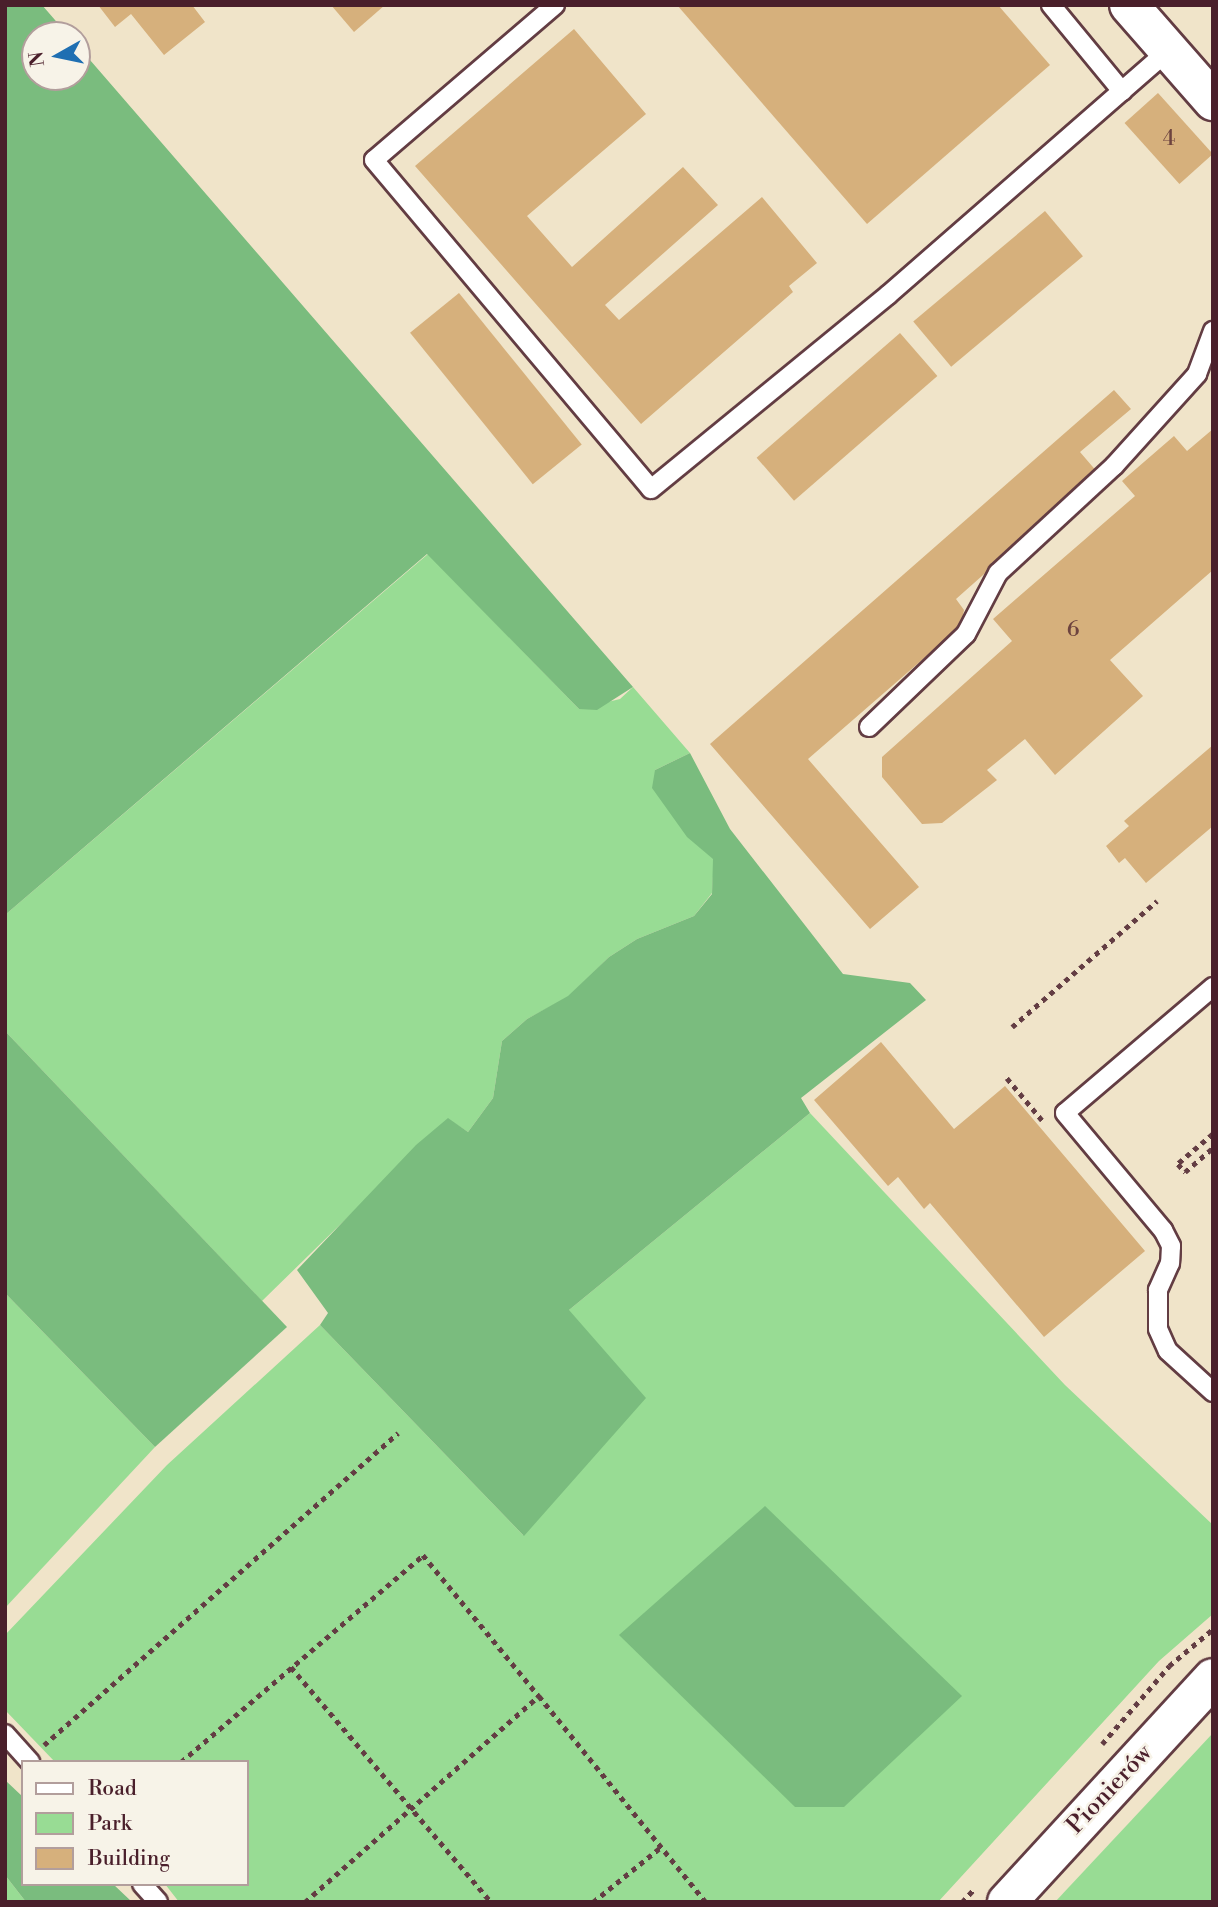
<!DOCTYPE html>
<html>
<head>
<meta charset="utf-8">
<style>
	body { margin:0 }
	#map { position:relative; width:1218px; height:1907px; overflow:hidden; background:#f0e4c9; font-family:"Libre Bodoni",serif }
	div>[style] { position:absolute }
	[style*='--x'] { left:calc(var(--x)*1px); top:calc(var(--y)*1px); width:calc(var(--w)*1px); rotate:calc(var(--a)*1deg) }
	.green>* { inset:0; background:#98dc94 }
	.forest>* { inset:0; background:#7abc7e }
	.building>* { inset:0; background:#d6b07c; transform-origin:0 0 }
	.path>* { height:4.5px; margin-top:-2.25px; transform-origin:0; background:repeating-linear-gradient(90deg,#633d43 0 5px,transparent 0 10px) }
	.roads { filter:drop-shadow(2px 0 #633d43) drop-shadow(-2px 0 #633d43) drop-shadow(0 2px #633d43) drop-shadow(0 -2px #633d43) }
	.service>* { height:18px; margin:-9px; padding:0 9px; transform-origin:9px; border-radius:9px; background:#fff }
	.tertiary>* { height:38px; margin:-19px; padding:0 19px; transform-origin:19px; border-radius:19px; background:#fff }
	.secondary>* { height:38px; margin:-19px; padding:0 19px; transform-origin:19px; border-radius:19px; background:#fff }
	span { translate:-50% -50%; white-space:nowrap; text-align:center; line-height:1.15; -webkit-text-stroke:5px #f7f3e8; paint-order:stroke }
	.number-label { font-size:21px; color:#6d433f }
	.number-label span { -webkit-text-stroke-width:0 }
	.street-label { font-size:24px; color:#4a1f2b }
	.frame { position:absolute; inset:0; border:7px solid #4a1f2b; pointer-events:none }
	.legend { position:absolute; left:21px; top:1760px; width:228px; height:126px; box-sizing:border-box; background:#f7f3e8; border:2px solid #b29e9c; margin:0; padding:9px 12px; list-style:none; font-size:21px; color:#4a1f2b }
	.legend li { display:flex; align-items:center; gap:14px; height:35px }
	.legend b { width:35px; border:2px solid #b29e9c }
	.north { position:absolute; left:21px; top:21px; width:70px; height:70px; box-sizing:border-box; background:#f7f3e8; border:2px solid #b29e9c; border-radius:50%; rotate:261deg; font-size:19px; font-weight:700; line-height:28px; text-align:center; color:#4a1f2b }
	.north::after { content:''; display:block; margin:auto; width:24px; height:32px; background:#1f6fb2; clip-path:polygon(50% 0,100% 100%,50% 72%,0 100%) }
</style>
</head>
<body>
<div id="map">
	<div class="green">
		<i style="clip-path:polygon(428px 554px,579px 709px,620px 699px,633px 687px,690px 753px,655px 770px,687px 836px,714px 859px,712px 893px,694px 916px,637px 939px,609px 957px,568px 997px,527px 1019px,502px 1041px,493px 1098px,468px 1132px,448px 1119px,262px 1301px,5px 1031px,5px 915px)"></i>
		<i style="clip-path:polygon(810px 1113px,1065px 1385px,1213px 1525px,1213px 1614px,1159px 1661px,938px 1902px,179px 1902px,165px 1884px,247px 1884px,247px 1762px,55px 1762px,5px 1710px,5px 1635px,167px 1465px,320px 1325px,523px 1535px,569px 1310px)"></i>
		<i style="clip-path:polygon(5px 1293px,155px 1447px,5px 1608px)"></i>
		<i style="clip-path:polygon(1213px 1733px,1213px 1902px,1055px 1902px)"></i>
		<i style="clip-path:polygon(5px 1875px,26px 1902px,5px 1902px)"></i>
	</div>
	<div class="forest">
		<i style="clip-path:polygon(5px 5px,42px 5px,68px 35px,35px 35px,35px 77px,77px 77px,77px 45px,633px 687px,597px 710px,579px 709px,427px 554px,5px 915px)"></i>
		<i style="clip-path:polygon(690px 753px,730px 829px,843px 974px,910px 983px,926px 1000px,801px 1098px,810px 1113px,569px 1310px,646px 1398px,524px 1536px,320px 1325px,328px 1313px,297px 1270px,416px 1145px,448px 1118px,468px 1132px,493px 1098px,502px 1041px,527px 1019px,568px 996px,609px 957px,637px 939px,694px 916px,712px 894px,713px 859px,687px 837px,652px 788px,655px 770px)"></i>
		<i style="clip-path:polygon(5px 1031px,287px 1327px,155px 1447px,5px 1293px)"></i>
		<i style="clip-path:polygon(765px 1506px,962px 1696px,844px 1807px,795px 1807px,619px 1635px)"></i>
		<i style="clip-path:polygon(5px 1780px,23px 1797px,23px 1884px,113px 1884px,132px 1902px,26px 1902px,5px 1875px)"></i>
	</div>
	<div class="building">
		<i style="clip-path:polygon(98px 5px,192px 5px,205px 22px,164px 55px,131px 14px,115px 27px)"></i>
		<i style="clip-path:polygon(331px 5px,385px 5px,354px 32px)"></i>
		<i style="clip-path:polygon(677px 5px,998px 5px,1050px 65px,867px 224px)"></i>
		<i style="clip-path:polygon(574px 29px,646px 114px,527px 216px,572px 267px,683px 167px,718px 205px,605px 305px,619px 320px,762px 197px,817px 263px,789px 286px,793px 292px,641px 424px,415px 166px)"></i>
		<i style="left:1158px;top:93px;width:82px;height:45px;rotate:48deg"></i>
		<i style="left:1045px;top:211px;width:59px;height:172px;rotate:50deg"></i>
		<i style="left:459px;top:293px;width:195px;height:63px;rotate:51deg"></i>
		<i style="left:900px;top:333px;width:57px;height:190px;rotate:49deg"></i>
		<i style="clip-path:polygon(1114px 390px,1131px 409px,1080px 452px,1098px 473px,956px 599px,964px 610px,961px 626px,808px 759px,919px 887px,870px 929px,710px 744px)"></i>
		<i style="clip-path:polygon(1213px 429px,1213px 570px,1110px 660px,1143px 696px,1055px 775px,1025px 739px,987px 770px,997px 780px,942px 823px,922px 824px,882px 777px,882px 757px,1012px 641px,993px 619px,1135px 496px,1122px 481px,1174px 436px,1187px 451px)"></i>
		<i style="clip-path:polygon(1213px 745px,1213px 826px,1146px 883px,1125px 858px,1119px 863px,1106px 846px,1129px 826px,1124px 821px)"></i>
		<i style="clip-path:polygon(881px 1042px,954px 1129px,1005px 1086px,1145px 1251px,1044px 1337px,930px 1203px,924px 1209px,898px 1177px,888px 1186px,814px 1100px)"></i>
	</div>
	<div class="path">
		<i style="--x:1012;--y:1027;--w:192;--a:-41"></i>
		<i style="--x:1007;--y:1078;--w:55;--a:50.2"></i>
		<i style="--x:1213;--y:1134;--w:46;--a:139.4"></i>
		<i style="--x:1178;--y:1164;--w:11;--a:49"></i>
		<i style="--x:1185;--y:1172;--w:37;--a:-41"></i>
		<i style="--x:291;--y:1667;--w:309;--a:49.6"></i>
		<i style="--x:1102;--y:1744;--w:103;--a:-49.3"></i>
		<i style="--x:1169;--y:1666;--w:57;--a:-40.1"></i>
		<i style="--x:44;--y:1745;--w:472;--a:-41.4"></i>
		<i style="--x:181;--y:1762;--w:318;--a:-40.5"></i>
		<i style="--x:423;--y:1555;--w:183;--a:50.6"></i>
		<i style="--x:305;--y:1902;--w:312;--a:-41.4"></i>
		<i style="--x:539;--y:1696;--w:265;--a:51"></i>
		<i style="--x:593;--y:1902;--w:87;--a:-39"></i>
		<i style="--x:962;--y:1902;--w:18;--a:-47"></i>
	</div>
	<div class="roads">
		<div class="service">
			<i style="--x:555;--y:5;--w:238;--a:139.4"></i>
			<i style="--x:374;--y:160;--w:430;--a:49.9"></i>
			<i style="--x:651;--y:489;--w:306;--a:-39.3"></i>
			<i style="--x:888;--y:295;--w:371;--a:-41.1"></i>
			<i style="--x:1051;--y:5;--w:112;--a:50.5"></i>
			<i style="--x:869;--y:727;--w:134;--a:-43.8"></i>
			<i style="--x:966;--y:634;--w:69;--a:-62.3"></i>
			<i style="--x:998;--y:573;--w:158;--a:-42.7"></i>
			<i style="--x:1114;--y:466;--w:124;--a:-47.9"></i>
			<i style="--x:1197;--y:374;--w:46;--a:-69.6"></i>
			<i style="--x:1213;--y:987;--w:194;--a:139.6"></i>
			<i style="--x:1065;--y:1113;--w:153;--a:50.1"></i>
			<i style="--x:1163;--y:1230;--w:18;--a:63"></i>
			<i style="--x:1171;--y:1246;--w:17;--a:93"></i>
			<i style="--x:1170;--y:1263;--w:30;--a:114"></i>
			<i style="--x:1158;--y:1290;--w:39;--a:90"></i>
			<i style="--x:1158;--y:1329;--w:24;--a:66"></i>
			<i style="--x:1168;--y:1351;--w:61;--a:42.3"></i>
			<i style="--x:5;--y:1734;--w:38;--a:48"></i>
			<i style="--x:142;--y:1884;--w:24;--a:48"></i>
		</div>
		<div class="tertiary">
			<i style="--x:1007;--y:1902;--w:304;--a:-47.4"></i>
		</div>
		<div class="secondary">
			<i style="--x:1129;--y:5;--w:128;--a:48.8"></i>
		</div>
	</div>
	<div class="number-label">
		<span style="left:1169px;top:139px">4</span>
		<span style="left:1073px;top:630px">6</span>
	</div>
	<div class="street-label">
		<span style="left:1110px;top:1790px;rotate:-47deg">Pionierów</span>
	</div>
	<div class="frame"></div>
	<ul class="legend">
	<li><b style="height:9px;background:#fff"></b>Road</li>
	<li><b style="height:19px;background:#98dc94"></b>Park</li>
	<li><b style="height:19px;background:#d6b07c"></b>Building</li>
	</ul>
	<div class="north">N</div>
</div>
</body>
</html>
